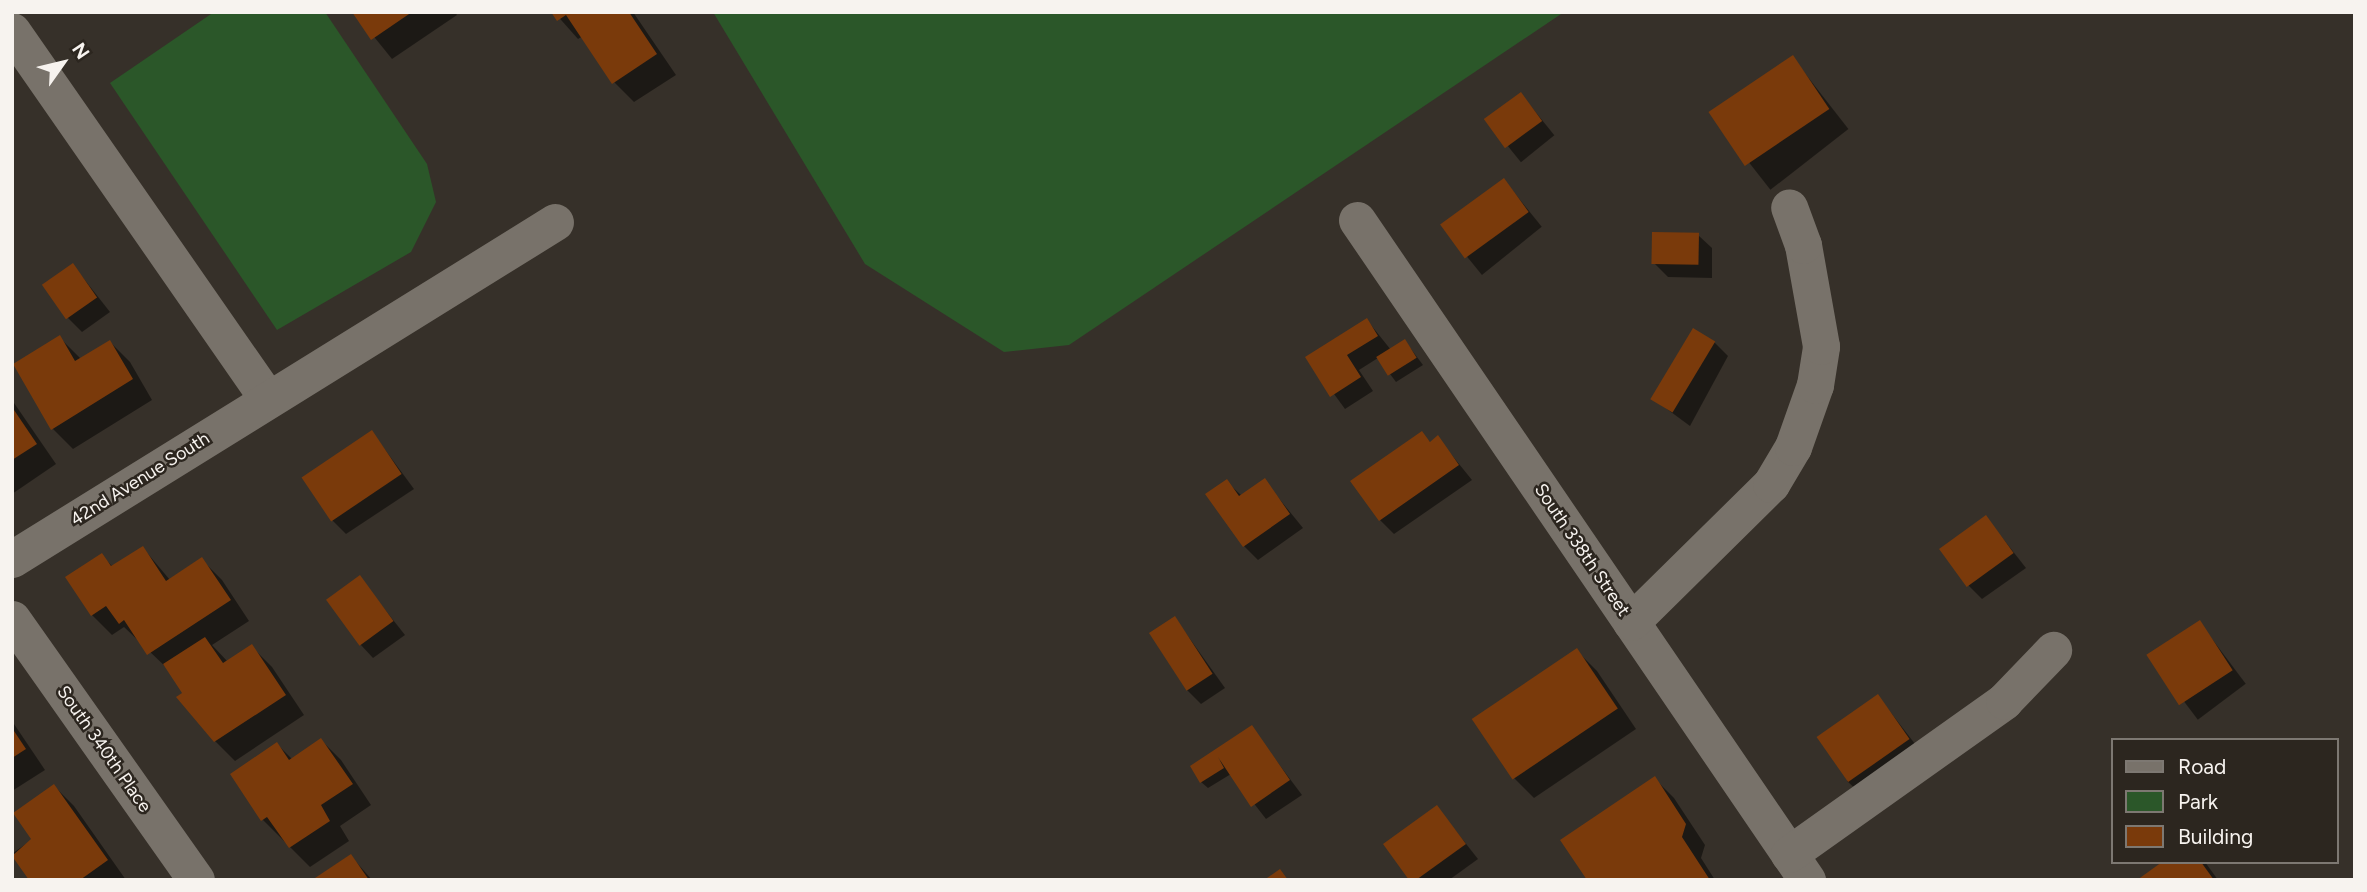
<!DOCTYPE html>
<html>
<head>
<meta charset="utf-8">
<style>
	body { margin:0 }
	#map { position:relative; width:2367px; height:892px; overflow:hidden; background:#363029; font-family:Figtree,sans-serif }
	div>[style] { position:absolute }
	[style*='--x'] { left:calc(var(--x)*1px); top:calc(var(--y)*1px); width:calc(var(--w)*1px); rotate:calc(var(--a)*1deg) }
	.green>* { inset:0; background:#2b5729 }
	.shadow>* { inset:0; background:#0007; transform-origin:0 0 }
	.building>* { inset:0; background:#7a3a0b; transform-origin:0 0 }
	.minor>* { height:37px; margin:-18.5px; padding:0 18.5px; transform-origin:18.5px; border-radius:18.5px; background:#78726a }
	span { translate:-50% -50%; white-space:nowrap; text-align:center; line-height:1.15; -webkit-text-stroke:5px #2c261f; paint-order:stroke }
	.street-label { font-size:18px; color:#f7f3ef }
	.frame { position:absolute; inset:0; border:14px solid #f7f3ef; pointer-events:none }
	.legend { position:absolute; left:2111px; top:738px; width:228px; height:126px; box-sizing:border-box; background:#2c261f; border:2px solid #7d7872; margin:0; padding:9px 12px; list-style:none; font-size:21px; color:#f7f3ef }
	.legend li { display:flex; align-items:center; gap:14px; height:35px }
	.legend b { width:35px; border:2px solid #7d7872 }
	.north { position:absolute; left:28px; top:28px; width:70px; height:70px; -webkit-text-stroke:5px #2c261f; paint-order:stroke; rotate:56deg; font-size:19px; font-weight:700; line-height:28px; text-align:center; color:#f7f3ef }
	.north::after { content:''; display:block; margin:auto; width:24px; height:32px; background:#f7f3ef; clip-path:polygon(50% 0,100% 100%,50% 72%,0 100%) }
</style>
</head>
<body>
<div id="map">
	<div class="green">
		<i style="clip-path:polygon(214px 12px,325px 12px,427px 164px,436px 202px,411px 252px,277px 330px,110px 83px)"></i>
		<i style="clip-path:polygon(713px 12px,1564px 12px,1069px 345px,1004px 352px,865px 264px)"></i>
	</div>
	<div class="shadow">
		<i style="clip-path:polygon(354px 12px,455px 12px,457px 15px,392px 59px)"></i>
		<i style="clip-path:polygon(554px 12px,633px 12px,676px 75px,634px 102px,614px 82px,583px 36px,578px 39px)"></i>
		<i style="left:1793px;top:58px;width:90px;height:99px;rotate:52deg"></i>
		<i style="left:1521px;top:94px;width:53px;height:43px;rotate:51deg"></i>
		<i style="left:1504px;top:180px;width:60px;height:77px;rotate:51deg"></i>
		<i style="clip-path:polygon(1698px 235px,1712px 248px,1712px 278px,1668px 277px,1654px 263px)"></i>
		<i style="clip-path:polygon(73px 265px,110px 312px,82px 332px,68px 318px)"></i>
		<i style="clip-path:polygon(1367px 320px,1391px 350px,1405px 341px,1423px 365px,1396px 382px,1378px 358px,1359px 370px,1373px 391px,1345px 409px,1307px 357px)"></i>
		<i style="clip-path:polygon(60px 338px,81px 359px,110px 342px,130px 362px,152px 400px,73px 449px,53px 429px)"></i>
		<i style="clip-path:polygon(1714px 342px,1728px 356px,1690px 426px,1656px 401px)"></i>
		<i style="clip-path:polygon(12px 400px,56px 464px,12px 494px)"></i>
		<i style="clip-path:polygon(372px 432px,414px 489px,346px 534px,332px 520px)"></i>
		<i style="clip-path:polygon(1421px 433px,1431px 443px,1438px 438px,1472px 480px,1394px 534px,1380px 520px)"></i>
		<i style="clip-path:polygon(1264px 480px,1303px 528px,1258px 560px,1244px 546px,1227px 482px,1242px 496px)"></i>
		<i style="clip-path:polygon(1986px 517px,2026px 568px,1982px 599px,1968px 585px)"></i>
		<i style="clip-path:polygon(143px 548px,170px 580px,202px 560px,222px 580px,249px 621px,212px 645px,228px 662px,252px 647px,272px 667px,304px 715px,235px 761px,215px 741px,171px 672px,124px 627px,112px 635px,92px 615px,101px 555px,113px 567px)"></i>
		<i style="clip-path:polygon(360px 578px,405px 635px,373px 658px,360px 644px)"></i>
		<i style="clip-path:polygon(1175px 618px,1225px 688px,1201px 704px,1187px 690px)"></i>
		<i style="left:2200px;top:623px;width:76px;height:60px;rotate:53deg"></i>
		<i style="clip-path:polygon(1577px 651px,1597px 671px,1636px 729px,1534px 798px,1514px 778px)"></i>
		<i style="clip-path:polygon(1878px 696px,1922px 753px,1861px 794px,1847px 781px)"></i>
		<i style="clip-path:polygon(12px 721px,45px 770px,12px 791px)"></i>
		<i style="clip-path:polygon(1251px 727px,1302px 795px,1266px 819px,1231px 774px,1208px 788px,1201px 782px,1213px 754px,1220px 761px)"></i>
		<i style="clip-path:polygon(321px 740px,341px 760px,371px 805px,340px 826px,349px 841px,310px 867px,263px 820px,277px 744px,292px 759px)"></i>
		<i style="clip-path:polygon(1654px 778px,1674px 798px,1705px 845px,1701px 858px,1715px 880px,1589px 880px)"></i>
		<i style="clip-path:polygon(54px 786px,74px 806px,126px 880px,31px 880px,13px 853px,33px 839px)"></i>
		<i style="clip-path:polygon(1437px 807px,1478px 859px,1449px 880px,1411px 880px)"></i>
		<i style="clip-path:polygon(351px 856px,372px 880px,315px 880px)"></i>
		<i style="clip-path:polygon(2165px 862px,2205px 862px,2218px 880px,2140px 880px)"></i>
	</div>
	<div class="building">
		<i style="clip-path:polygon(352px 12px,412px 12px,371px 40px)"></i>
		<i style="clip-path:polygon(551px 12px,629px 12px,657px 54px,612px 84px,566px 15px,557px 21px)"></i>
		<i style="left:1793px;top:55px;width:65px;height:102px;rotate:56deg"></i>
		<i style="left:1521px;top:92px;width:36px;height:46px;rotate:54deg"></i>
		<i style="left:1504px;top:178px;width:42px;height:79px;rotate:54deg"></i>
		<i style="left:1652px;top:232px;width:47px;height:32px;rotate:1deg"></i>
		<i style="left:73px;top:263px;width:42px;height:38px;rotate:55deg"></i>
		<i style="clip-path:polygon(1367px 318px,1378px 336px,1347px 355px,1361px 377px,1330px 397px,1305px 357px)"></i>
		<i style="left:1693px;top:328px;width:26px;height:83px;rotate:31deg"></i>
		<i style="clip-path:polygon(60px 335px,75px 361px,110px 340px,133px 379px,51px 430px,13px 364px)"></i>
		<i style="left:1405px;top:339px;width:22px;height:34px;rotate:58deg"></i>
		<i style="clip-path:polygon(12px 407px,37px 444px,12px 460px)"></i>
		<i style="left:372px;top:430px;width:53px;height:85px;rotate:56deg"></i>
		<i style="clip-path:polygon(1422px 431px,1430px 442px,1438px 435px,1459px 465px,1379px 521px,1350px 481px)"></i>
		<i style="clip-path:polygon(1265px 478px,1290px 514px,1243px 547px,1205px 494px,1227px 479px,1239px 496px)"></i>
		<i style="left:1986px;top:515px;width:47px;height:58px;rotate:54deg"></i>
		<i style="clip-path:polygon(143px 546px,166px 581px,202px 557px,231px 600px,147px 655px,124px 620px,119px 624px,106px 606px,91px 616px,65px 577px,102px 553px,111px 566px)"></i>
		<i style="left:360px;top:575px;width:57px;height:42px;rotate:54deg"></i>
		<i style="left:1175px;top:616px;width:69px;height:31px;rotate:57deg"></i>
		<i style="left:2200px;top:620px;width:60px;height:64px;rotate:57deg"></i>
		<i style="clip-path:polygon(205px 637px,223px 663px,252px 644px,286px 695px,214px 742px,176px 697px,182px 693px,163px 664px)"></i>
		<i style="left:1577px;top:648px;width:73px;height:127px;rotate:56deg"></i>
		<i style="left:1878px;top:694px;width:55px;height:75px;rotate:55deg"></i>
		<i style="clip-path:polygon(1252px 725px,1290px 780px,1251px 807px,1218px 757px,1224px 768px,1200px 783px,1190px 766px)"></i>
		<i style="clip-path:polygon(12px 728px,26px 749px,12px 758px)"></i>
		<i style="clip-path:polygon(321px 738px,353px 784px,321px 805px,330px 821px,289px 848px,267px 817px,261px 821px,230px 774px,277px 742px,289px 760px)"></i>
		<i style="clip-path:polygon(1655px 776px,1686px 824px,1682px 837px,1710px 880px,1587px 880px,1560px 840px)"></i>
		<i style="clip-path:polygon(54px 784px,108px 860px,80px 880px,29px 880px,12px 856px,31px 839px,13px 813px)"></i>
		<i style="clip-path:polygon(1437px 805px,1466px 844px,1416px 880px,1409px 880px,1383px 844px)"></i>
		<i style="clip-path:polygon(351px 854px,369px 880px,312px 880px)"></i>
		<i style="clip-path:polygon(2162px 862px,2201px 862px,2214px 880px,2137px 880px)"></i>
		<i style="clip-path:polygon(1280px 869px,1288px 880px,1264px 880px)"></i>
	</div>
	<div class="minor">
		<i style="--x:12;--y:31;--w:448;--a:55.2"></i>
		<i style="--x:1357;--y:220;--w:799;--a:55.71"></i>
		<i style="--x:12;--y:559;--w:639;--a:-31.82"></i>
		<i style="--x:12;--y:619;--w:319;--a:54.8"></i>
		<i style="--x:1631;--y:622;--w:197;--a:-44.6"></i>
		<i style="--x:1771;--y:484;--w:43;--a:-59.3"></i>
		<i style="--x:1793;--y:447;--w:66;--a:-70.5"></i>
		<i style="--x:1815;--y:385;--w:39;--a:-81"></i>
		<i style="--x:1821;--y:346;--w:103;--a:-100.1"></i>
		<i style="--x:1803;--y:245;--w:40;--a:-110.2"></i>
		<i style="--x:1789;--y:854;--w:264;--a:-35.4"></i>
		<i style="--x:2004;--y:701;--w:71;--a:-46.1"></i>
	</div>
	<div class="street-label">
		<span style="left:140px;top:479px;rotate:-32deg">42nd Avenue South</span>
		<span style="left:1582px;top:550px;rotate:56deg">South 338th Street</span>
		<span style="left:104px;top:749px;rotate:55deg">South 340th Place</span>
	</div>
	<div class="frame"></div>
	<ul class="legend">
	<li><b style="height:9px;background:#78726a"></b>Road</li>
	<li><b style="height:19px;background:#2b5729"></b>Park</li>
	<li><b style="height:19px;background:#7a3a0b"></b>Building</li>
	</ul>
	<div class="north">N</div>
</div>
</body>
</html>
